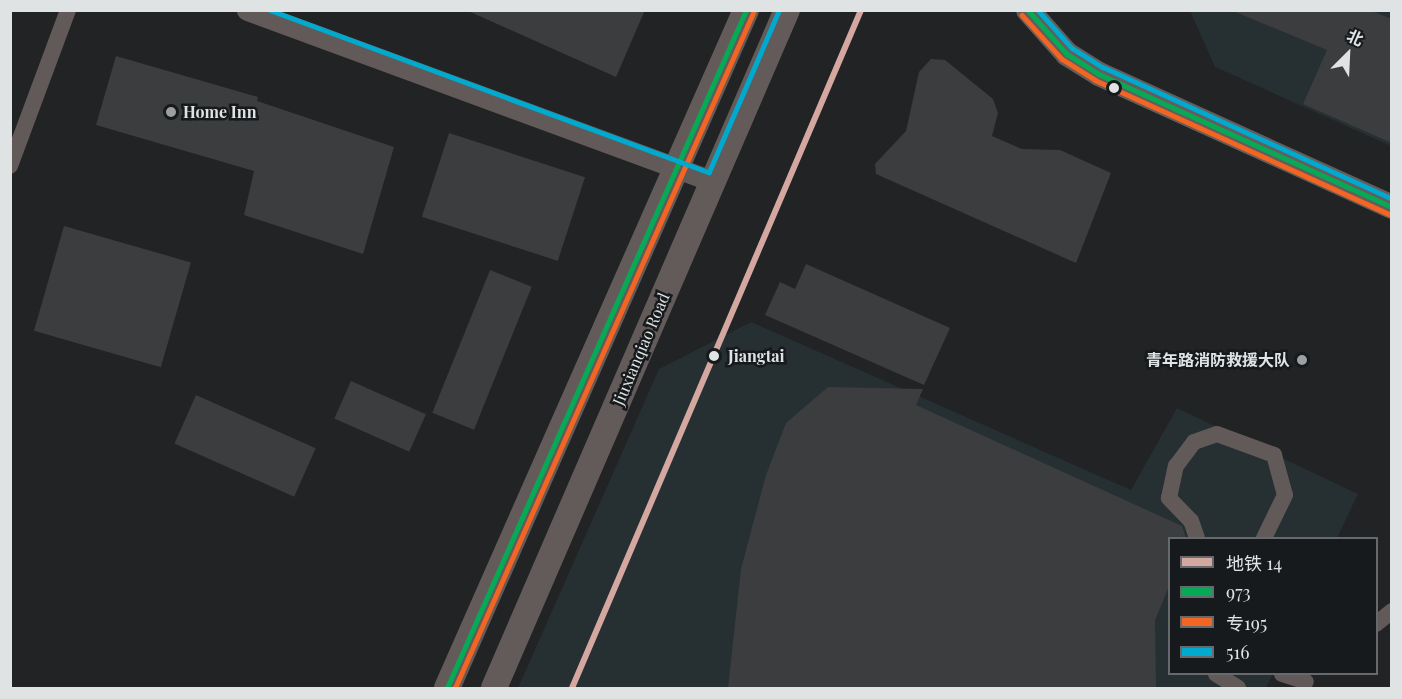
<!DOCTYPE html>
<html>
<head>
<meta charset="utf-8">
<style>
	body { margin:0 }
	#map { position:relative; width:1402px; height:699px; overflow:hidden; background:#212324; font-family:"Playfair Display","Noto Sans SC",serif }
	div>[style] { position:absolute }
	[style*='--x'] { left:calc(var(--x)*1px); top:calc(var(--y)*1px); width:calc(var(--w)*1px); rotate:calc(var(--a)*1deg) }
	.built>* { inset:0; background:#262f32 }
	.building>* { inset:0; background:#3c3d3e; transform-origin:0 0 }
	.minor>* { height:16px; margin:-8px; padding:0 8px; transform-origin:8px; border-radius:8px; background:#625a59 }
	.tertiary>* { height:21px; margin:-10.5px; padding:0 10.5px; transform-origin:10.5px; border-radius:10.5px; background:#625a59 }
	.secondary>* { height:24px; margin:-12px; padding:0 12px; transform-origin:12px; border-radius:12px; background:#655d5b }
	.primary>* { height:26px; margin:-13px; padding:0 13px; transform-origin:13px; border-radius:13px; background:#635b5a }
	.bus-1>* { height:4.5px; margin:-2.25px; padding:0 2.25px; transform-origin:2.25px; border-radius:2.25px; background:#06aa56 }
	.bus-2>* { height:4.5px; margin:-2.25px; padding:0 2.25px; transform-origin:2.25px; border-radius:2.25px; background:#f26522 }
	.bus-3>* { height:4.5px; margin:-2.25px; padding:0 2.25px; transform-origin:2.25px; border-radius:2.25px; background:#00a9ce }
	.metro-1>* { height:6px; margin:-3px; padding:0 3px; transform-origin:3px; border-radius:3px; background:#d4a7a1 }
	.dots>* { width:16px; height:16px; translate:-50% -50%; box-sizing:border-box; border:3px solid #171a1c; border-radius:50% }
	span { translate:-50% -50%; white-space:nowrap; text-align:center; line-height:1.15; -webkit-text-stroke:5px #171a1c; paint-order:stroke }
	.poi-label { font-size:16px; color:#e0e3e4; font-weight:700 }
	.left { translate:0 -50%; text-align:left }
	.right { translate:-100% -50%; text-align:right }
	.street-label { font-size:16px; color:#e0e3e4 }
	.stop-label { font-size:16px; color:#e0e3e4; font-weight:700 }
	.frame { position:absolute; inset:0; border:12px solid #e0e3e4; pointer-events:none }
	.legend { position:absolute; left:1168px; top:537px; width:210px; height:138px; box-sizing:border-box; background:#171a1c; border:2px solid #676a6c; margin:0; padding:8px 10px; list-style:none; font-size:18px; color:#e0e3e4 }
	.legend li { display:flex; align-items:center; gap:12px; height:30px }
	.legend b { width:30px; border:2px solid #676a6c }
	.north { position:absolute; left:1318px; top:24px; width:60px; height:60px; -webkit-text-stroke:4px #171a1c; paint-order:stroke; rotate:24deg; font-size:16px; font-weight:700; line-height:24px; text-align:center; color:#e0e3e4 }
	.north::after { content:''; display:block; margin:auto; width:21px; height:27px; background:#e0e3e4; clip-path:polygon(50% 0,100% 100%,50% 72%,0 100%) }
</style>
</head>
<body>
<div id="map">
	<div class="built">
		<i style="clip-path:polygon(1190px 11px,1391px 11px,1391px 146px,1215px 67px)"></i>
		<i style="clip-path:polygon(751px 322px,1131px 490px,1177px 408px,1358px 494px,1337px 538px,1170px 538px,1170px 674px,1273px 674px,1266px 688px,518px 688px,659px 369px)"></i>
	</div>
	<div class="building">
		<i style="clip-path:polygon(466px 10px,645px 10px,616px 77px)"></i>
		<i style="clip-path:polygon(1369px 10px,1392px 19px,1392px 143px,1303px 104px,1327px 50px,1233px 11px)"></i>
		<i style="clip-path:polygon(116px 56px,258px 97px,257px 101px,394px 147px,363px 254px,244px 215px,254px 171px,96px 125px)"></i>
		<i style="clip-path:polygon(931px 59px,945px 60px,993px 99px,998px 113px,992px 136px,1022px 149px,1060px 150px,1111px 173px,1076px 263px,876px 174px,875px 164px,906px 131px,919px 72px)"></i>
		<i style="left:449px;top:133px;width:143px;height:88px;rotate:18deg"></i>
		<i style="left:64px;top:226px;width:132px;height:109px;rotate:16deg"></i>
		<i style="clip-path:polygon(806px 264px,950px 328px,924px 385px,765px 315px,780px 282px,795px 289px)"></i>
		<i style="left:490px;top:270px;width:45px;height:154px;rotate:22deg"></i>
		<i style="left:351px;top:381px;width:82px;height:41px;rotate:24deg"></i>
		<i style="clip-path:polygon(828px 387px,923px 389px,916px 405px,1182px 526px,1186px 538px,1170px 538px,1170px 584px,1155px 620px,1156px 688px,728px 688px,741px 569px,766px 475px,786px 423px)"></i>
		<i style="left:196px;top:395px;width:131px;height:53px;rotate:24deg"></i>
	</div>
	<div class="minor">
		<i style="--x:10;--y:166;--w:166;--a:-69.6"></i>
		<i style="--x:1197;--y:538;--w:18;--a:-109"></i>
		<i style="--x:1191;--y:521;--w:32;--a:-134"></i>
		<i style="--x:1169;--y:498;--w:33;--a:-78"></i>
		<i style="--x:1176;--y:466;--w:30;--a:-53"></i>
		<i style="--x:1194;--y:442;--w:24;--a:-19"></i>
		<i style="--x:1217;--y:434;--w:61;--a:20.2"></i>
		<i style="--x:1274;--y:455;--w:41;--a:74.6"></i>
		<i style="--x:1285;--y:495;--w:48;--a:116"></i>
		<i style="--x:1376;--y:624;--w:21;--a:-39"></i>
		<i style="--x:1216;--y:674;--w:26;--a:32"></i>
		<i style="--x:1282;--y:674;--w:25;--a:18"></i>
	</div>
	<div class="tertiary">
		<i style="--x:247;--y:10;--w:496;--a:20.2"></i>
	</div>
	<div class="secondary">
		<i style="--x:1028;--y:10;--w:59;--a:48.4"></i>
		<i style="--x:1067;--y:54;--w:38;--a:32"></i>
		<i style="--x:1099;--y:74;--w:322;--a:24.4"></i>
	</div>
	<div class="primary">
		<i style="--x:447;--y:688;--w:741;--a:-66.2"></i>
		<i style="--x:494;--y:688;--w:739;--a:-66.63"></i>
	</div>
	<div class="bus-1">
		<i style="--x:1028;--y:10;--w:59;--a:48.4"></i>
		<i style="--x:1067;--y:54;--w:38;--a:32"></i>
		<i style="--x:1099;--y:74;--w:322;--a:24.4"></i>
		<i style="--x:447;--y:688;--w:741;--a:-66.2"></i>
	</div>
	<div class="bus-2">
		<i style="--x:1022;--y:15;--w:59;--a:47.7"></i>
		<i style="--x:1062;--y:59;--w:39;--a:32"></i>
		<i style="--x:1095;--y:80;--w:323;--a:24.5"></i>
		<i style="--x:455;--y:688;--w:738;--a:-66.18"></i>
	</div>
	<div class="bus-3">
		<i style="--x:270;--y:10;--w:468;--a:20.3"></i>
		<i style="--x:709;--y:172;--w:176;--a:-66.6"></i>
		<i style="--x:1038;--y:10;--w:51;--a:48.2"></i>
		<i style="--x:1072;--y:48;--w:36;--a:32"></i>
		<i style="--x:1103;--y:67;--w:318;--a:24.5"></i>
	</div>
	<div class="metro-1">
		<i style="--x:572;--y:688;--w:737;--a:-66.91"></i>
	</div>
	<div class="dots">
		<i style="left:1114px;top:88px;background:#e0e3e4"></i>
		<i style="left:171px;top:112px;background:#9da0a1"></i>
		<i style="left:714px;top:356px;background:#e0e3e4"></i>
		<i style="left:1302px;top:360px;background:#9da0a1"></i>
	</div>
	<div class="poi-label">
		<span class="left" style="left:183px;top:112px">Home Inn</span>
		<span class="right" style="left:1290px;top:360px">青年路消防救援大队</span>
	</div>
	<div class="street-label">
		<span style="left:641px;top:349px;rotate:-67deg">Jiuxianqiao Road</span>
	</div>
	<div class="stop-label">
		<span class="left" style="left:728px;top:356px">Jiangtai</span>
	</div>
	<div class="frame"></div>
	<ul class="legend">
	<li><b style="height:8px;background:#d4a7a1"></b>地铁 14</li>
	<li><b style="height:8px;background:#06aa56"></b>973</li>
	<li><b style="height:8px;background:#f26522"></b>专195</li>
	<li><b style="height:8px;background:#00a9ce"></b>516</li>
	</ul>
	<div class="north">北</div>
</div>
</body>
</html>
